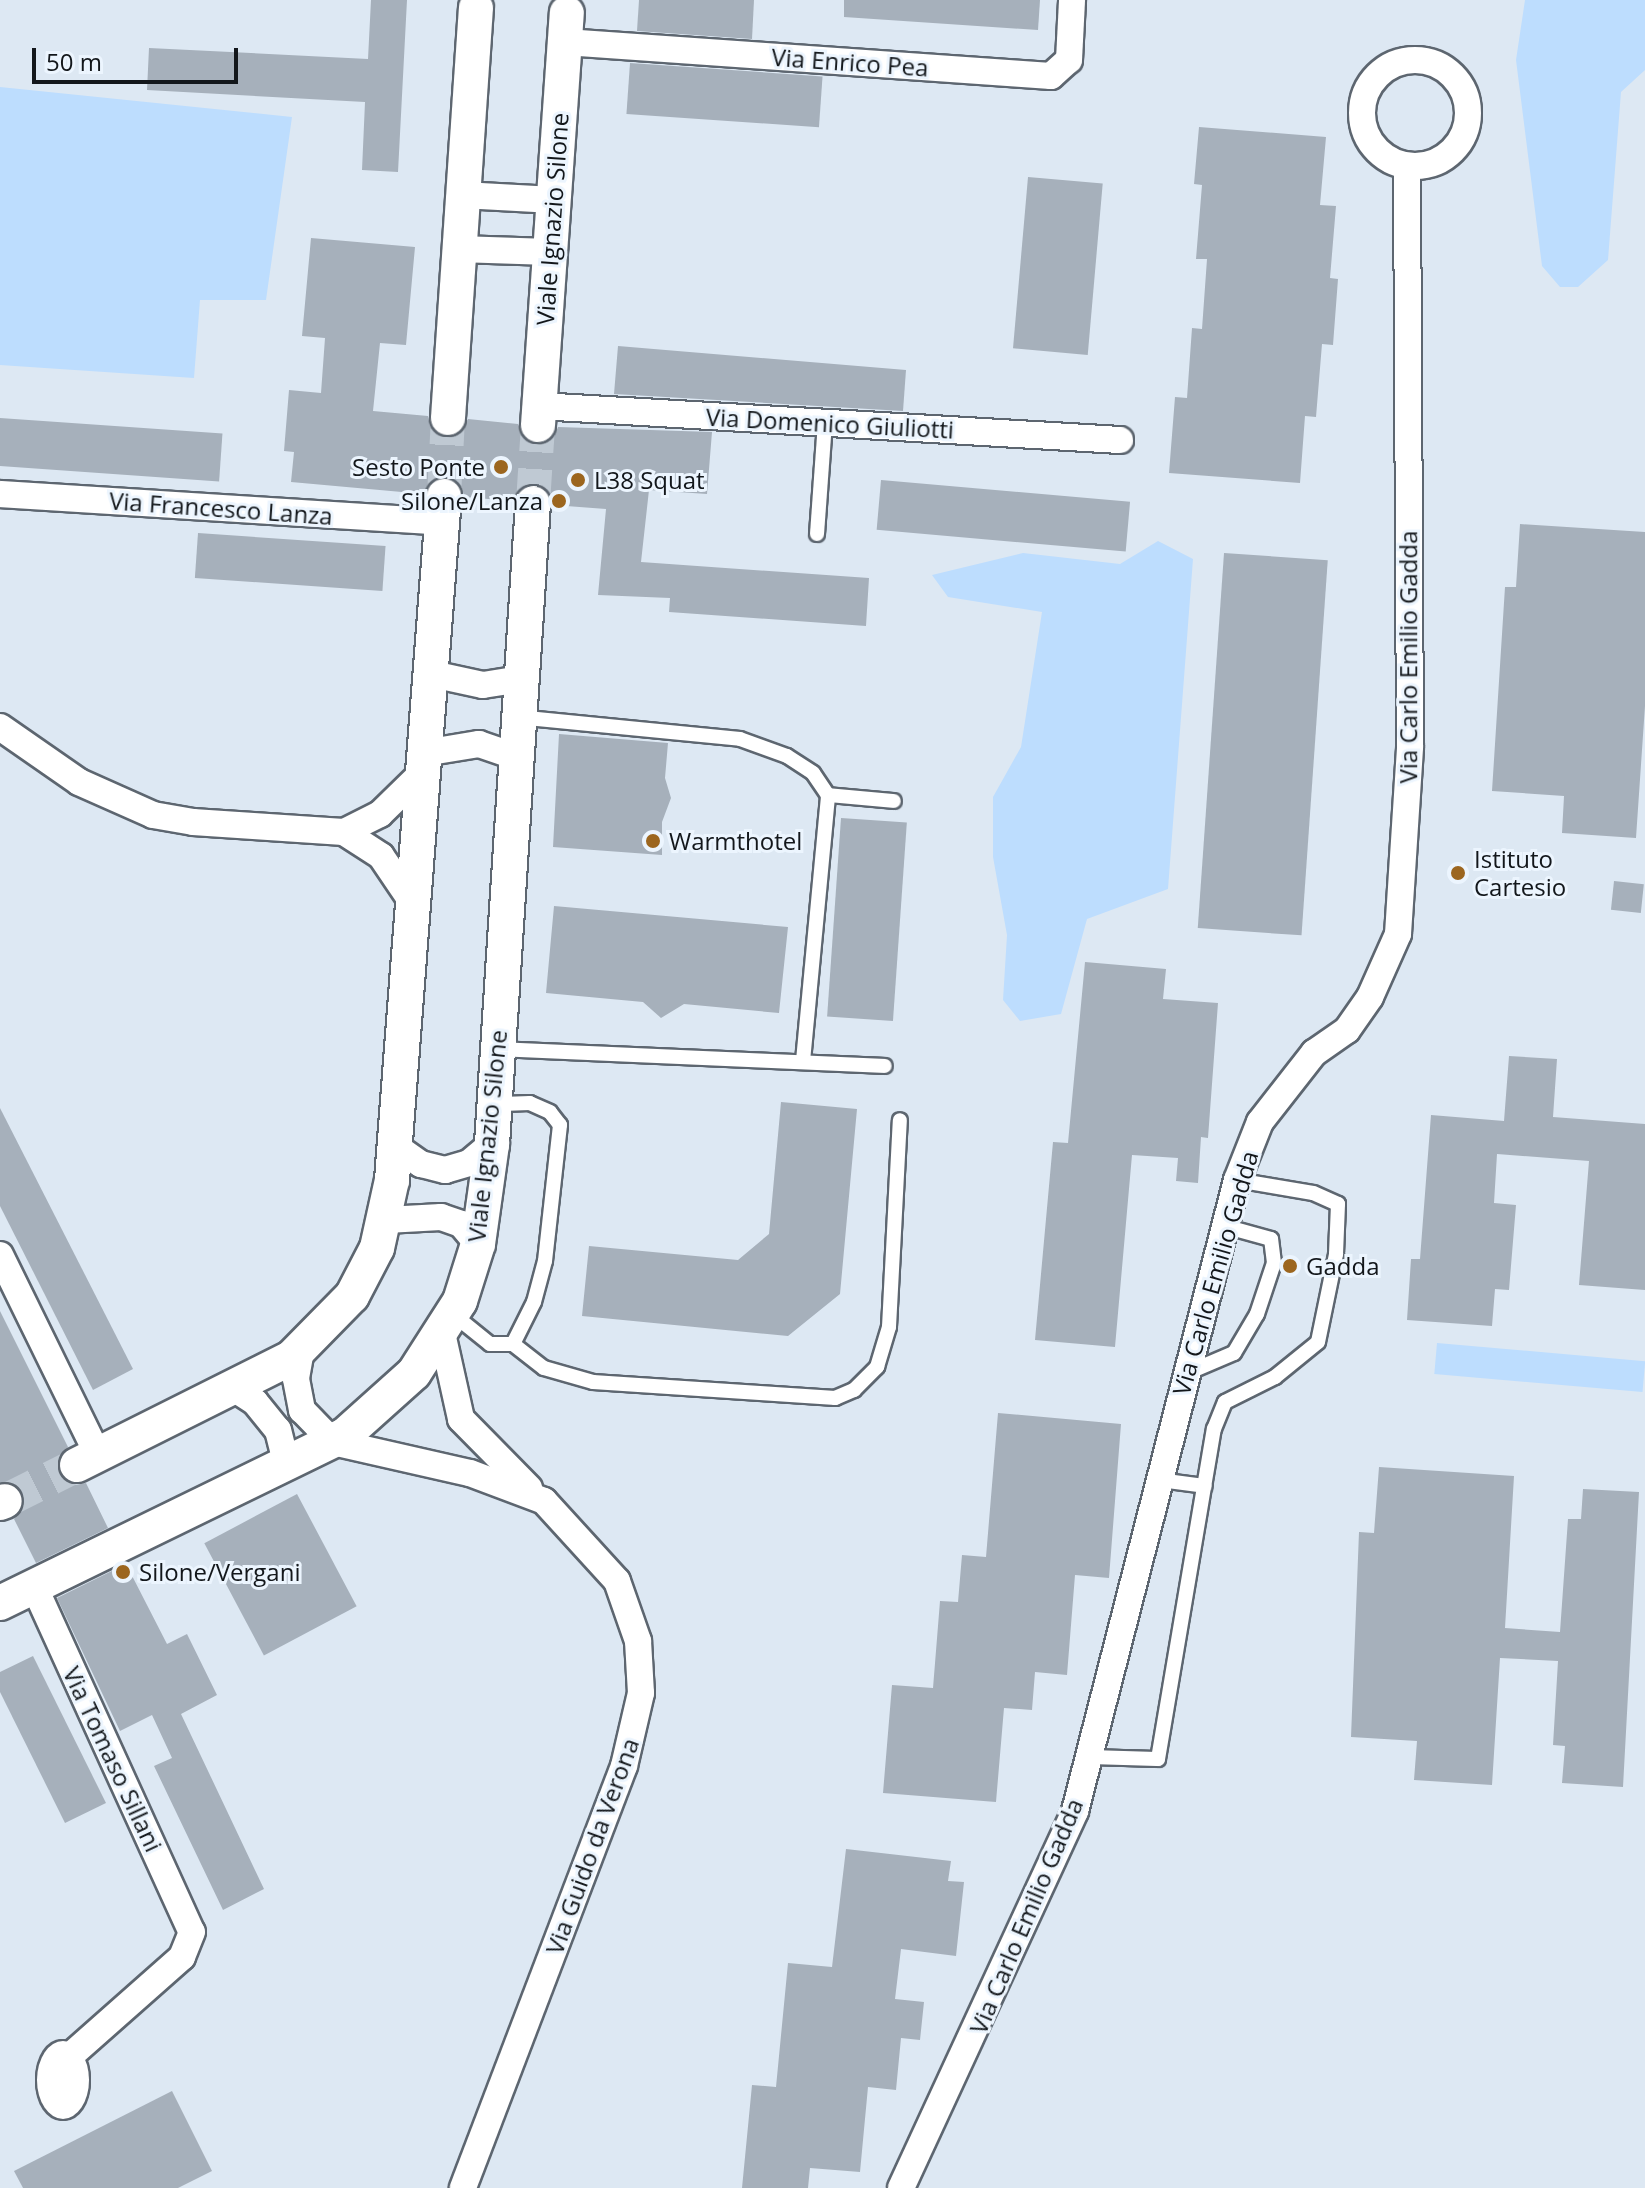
<!DOCTYPE html>
<html>
<head>
<meta charset="utf-8">
<style>
	body { margin:0 }
	#map { position:relative; width:1645px; height:2188px; overflow:hidden; background:#dde8f3; font-family:"Open Sans",sans-serif }
	div>[style] { position:absolute }
	[style*='--x'] { left:calc(var(--x)*1px); top:calc(var(--y)*1px); width:calc(var(--w)*1px); rotate:calc(var(--a)*1deg) }
	.green>* { inset:0; background:#bdddfe; transform-origin:0 0 }
	.building>* { inset:0; background:#a6b0bb; transform-origin:0 0 }
	.tertiary-tunnel>* { height:34px; margin-top:-17px; transform-origin:0; background:repeating-linear-gradient(90deg,#bfc9d3 0 34px,transparent 0 51px) }
	.roads { filter:drop-shadow(2px 0 #5d6670) drop-shadow(-2px 0 #5d6670) drop-shadow(0 2px #5d6670) drop-shadow(0 -2px #5d6670) }
	.service>* { height:14px; margin:-7px; padding:0 7px; transform-origin:7px; border-radius:7px; background:#fff }
	.minor>* { height:26px; margin:-13px; padding:0 13px; transform-origin:13px; border-radius:13px; background:#fff }
	.minor>.ring { margin:-13px; padding:0; box-sizing:content-box; background:none; border:26px solid #fff; border-radius:50% }
	.tertiary>* { height:34px; margin:-17px; padding:0 17px; transform-origin:17px; border-radius:17px; background:#fff }
	.dots>* { width:22px; height:22px; translate:-50% -50%; box-sizing:border-box; border:4px solid #ecf5fe; border-radius:50% }
	span { translate:-50% -50%; white-space:nowrap; text-align:center; line-height:1.15; -webkit-text-stroke:6px #ecf5fe; paint-order:stroke }
	.street-label { font-size:24px; color:#13171b }
	.poi-label { font-size:24px; color:#13171b }
	.right { translate:-100% -50%; text-align:right }
	.left { translate:0 -50%; text-align:left }
	.scale { position:absolute; left:32px; top:48px; width:206px; height:36px; box-sizing:border-box; border:4px solid #13171b; border-top:0; padding-left:10px; font-size:24px; line-height:28px; white-space:nowrap; color:#13171b; -webkit-text-stroke:6px #ecf5fe; paint-order:stroke }
</style>
</head>
<body>
<div id="map">
	<div class="green">
		<i style="clip-path:polygon(1525px 0,1645px 0,1645px 70px,1621px 92px,1608px 260px,1578px 287px,1560px 287px,1542px 266px,1516px 60px)"></i>
		<i style="clip-path:polygon(0 87px,292px 117px,266px 300px,200px 300px,194px 378px,0 365px)"></i>
		<i style="clip-path:polygon(1158px 541px,1193px 559px,1168px 889px,1087px 919px,1061px 1014px,1020px 1021px,1003px 1000px,1007px 935px,993px 857px,993px 797px,1021px 747px,1042px 612px,948px 597px,932px 575px,1023px 553px,1120px 564px)"></i>
		<i style="left:1437px;top:1343px;width:209px;height:31px;rotate:5deg"></i>
	</div>
	<div class="building">
		<i style="clip-path:polygon(371px 0,407px 0,398px 172px,362px 170px,365px 102px,147px 90px,149px 48px,368px 59px)"></i>
		<i style="clip-path:polygon(639px 0,754px 0,752px 39px,637px 31px)"></i>
		<i style="clip-path:polygon(844px 0,1040px 0,1038px 30px,844px 17px)"></i>
		<i style="left:630px;top:63px;width:193px;height:51px;rotate:4deg"></i>
		<i style="clip-path:polygon(1199px 127px,1326px 137px,1320px 205px,1336px 206px,1330px 278px,1338px 279px,1333px 345px,1322px 344px,1316px 417px,1305px 416px,1300px 483px,1169px 473px,1175px 397px,1187px 398px,1192px 328px,1202px 329px,1207px 259px,1196px 259px,1202px 185px,1194px 184px)"></i>
		<i style="left:1028px;top:177px;width:75px;height:172px;rotate:5deg"></i>
		<i style="clip-path:polygon(311px 238px,415px 247px,406px 345px,380px 343px,373px 411px,428px 416px,430px 427px,446px 438px,457px 436px,468px 419px,518px 424px,526px 441px,537px 445px,554px 437px,558px 427px,712px 432px,707px 494px,649px 490px,641px 562px,869px 578px,866px 626px,669px 612px,670px 598px,598px 595px,606px 509px,553px 505px,550px 493px,535px 483px,523px 486px,513px 501px,464px 497px,462px 487px,446px 476px,435px 478px,424px 494px,291px 482px,294px 452px,284px 451px,289px 390px,321px 393px,325px 338px,302px 336px)"></i>
		<i style="clip-path:polygon(618px 346px,906px 370px,903px 411px,614px 394px)"></i>
		<i style="left:0;top:418px;width:223px;height:48px;rotate:4deg"></i>
		<i style="left:881px;top:480px;width:250px;height:50px;rotate:5deg"></i>
		<i style="clip-path:polygon(1520px 524px,1645px 532px,1645px 706px,1636px 838px,1562px 833px,1564px 796px,1492px 791px,1505px 587px,1516px 587px)"></i>
		<i style="left:198px;top:533px;width:188px;height:45px;rotate:4deg"></i>
		<i style="left:1224px;top:553px;width:104px;height:376px;rotate:4deg"></i>
		<i style="clip-path:polygon(559px 734px,668px 743px,665px 778px,671px 798px,662px 822px,662px 855px,553px 847px)"></i>
		<i style="left:841px;top:818px;width:66px;height:199px;rotate:4deg"></i>
		<i style="left:1614px;top:881px;width:30px;height:29px;rotate:6deg"></i>
		<i style="clip-path:polygon(554px 906px,788px 927px,779px 1013px,684px 1004px,661px 1018px,643px 1002px,546px 993px)"></i>
		<i style="clip-path:polygon(1085px 962px,1166px 969px,1163px 999px,1218px 1003px,1208px 1138px,1201px 1137px,1198px 1183px,1176px 1181px,1178px 1158px,1132px 1155px,1115px 1347px,1035px 1340px,1053px 1142px,1068px 1143px)"></i>
		<i style="clip-path:polygon(1509px 1056px,1557px 1059px,1553px 1117px,1645px 1124px,1645px 1290px,1579px 1285px,1589px 1161px,1497px 1154px,1494px 1203px,1516px 1205px,1509px 1290px,1495px 1289px,1492px 1326px,1407px 1320px,1411px 1259px,1420px 1259px,1431px 1115px,1504px 1121px)"></i>
		<i style="clip-path:polygon(781px 1102px,857px 1109px,840px 1294px,788px 1336px,582px 1316px,589px 1246px,738px 1260px,769px 1234px)"></i>
		<i style="clip-path:polygon(0 1108px,133px 1369px,93px 1390px,0 1206px)"></i>
		<i style="clip-path:polygon(0 1311px,68px 1447px,57px 1463px,60px 1475px,75px 1485px,86px 1483px,108px 1528px,36px 1563px,14px 1519px,25px 1505px,23px 1493px,17px 1485px,0 1482px)"></i>
		<i style="clip-path:polygon(998px 1413px,1121px 1424px,1109px 1578px,1075px 1575px,1067px 1675px,1035px 1672px,1032px 1710px,1004px 1708px,996px 1802px,883px 1793px,892px 1685px,933px 1688px,940px 1601px,958px 1602px,962px 1555px,986px 1557px)"></i>
		<i style="clip-path:polygon(1379px 1467px,1514px 1476px,1505px 1628px,1560px 1632px,1568px 1519px,1581px 1519px,1583px 1489px,1639px 1492px,1623px 1787px,1562px 1783px,1565px 1746px,1553px 1745px,1558px 1661px,1500px 1658px,1492px 1785px,1414px 1780px,1417px 1741px,1351px 1737px,1359px 1532px,1374px 1533px)"></i>
		<i style="left:297px;top:1494px;width:127px;height:105px;rotate:62deg"></i>
		<i style="clip-path:polygon(126px 1564px,167px 1644px,187px 1634px,217px 1695px,181px 1714px,264px 1889px,223px 1910px,154px 1766px,172px 1758px,152px 1715px,120px 1731px,57px 1598px)"></i>
		<i style="clip-path:polygon(33px 1656px,106px 1803px,65px 1823px,0 1692px,0 1672px)"></i>
		<i style="clip-path:polygon(846px 1849px,951px 1861px,948px 1881px,964px 1882px,956px 1956px,901px 1949px,895px 1999px,924px 2002px,920px 2040px,901px 2038px,896px 2090px,868px 2087px,860px 2172px,810px 2168px,808px 2188px,742px 2188px,752px 2085px,776px 2087px,788px 1963px,832px 1967px)"></i>
		<i style="clip-path:polygon(172px 2091px,212px 2171px,178px 2188px,23px 2188px,14px 2171px)"></i>
	</div>
	<div class="tertiary-tunnel">
		<i style="--x:444;--y:496;--w:78;--a:-87.1"></i>
		<i style="--x:533;--y:503;--w:78;--a:-86.3"></i>
		<i style="--x:5;--y:1501;--w:80;--a:-26.6"></i>
	</div>
	<div class="roads">
		<div class="service">
			<i style="--x:817;--y:534;--w:111;--a:-85.9"></i>
			<i style="--x:517;--y:717;--w:224;--a:5.6"></i>
			<i style="--x:740;--y:739;--w:50;--a:19.9"></i>
			<i style="--x:787;--y:756;--w:31;--a:33"></i>
			<i style="--x:813;--y:773;--w:27;--a:56"></i>
			<i style="--x:498;--y:1049;--w:387;--a:2.5"></i>
			<i style="--x:803;--y:1061;--w:267;--a:-84.6"></i>
			<i style="--x:828;--y:795;--w:66;--a:5.2"></i>
			<i style="--x:454;--y:1315;--w:46;--a:38.9"></i>
			<i style="--x:490;--y:1344;--w:23;--a:0"></i>
			<i style="--x:513;--y:1344;--w:47;--a:-63.4"></i>
			<i style="--x:534;--y:1302;--w:42;--a:-75"></i>
			<i style="--x:545;--y:1261;--w:137;--a:-83.7"></i>
			<i style="--x:560;--y:1125;--w:16;--a:-128"></i>
			<i style="--x:550;--y:1112;--w:22;--a:-156"></i>
			<i style="--x:530;--y:1103;--w:35;--a:178"></i>
			<i style="--x:513;--y:1344;--w:39;--a:38"></i>
			<i style="--x:544;--y:1368;--w:51;--a:15.9"></i>
			<i style="--x:593;--y:1382;--w:243;--a:3.8"></i>
			<i style="--x:835;--y:1398;--w:21;--a:-23"></i>
			<i style="--x:854;--y:1390;--w:33;--a:-45"></i>
			<i style="--x:877;--y:1367;--w:42;--a:-73.3"></i>
			<i style="--x:889;--y:1327;--w:207;--a:-87"></i>
			<i style="--x:1187;--y:1373;--w:51;--a:-23.1"></i>
			<i style="--x:1234;--y:1353;--w:45;--a:-59.5"></i>
			<i style="--x:1257;--y:1314;--w:54;--a:-71.6"></i>
			<i style="--x:1274;--y:1263;--w:24;--a:-97"></i>
			<i style="--x:1271;--y:1239;--w:49;--a:-164.5"></i>
			<i style="--x:1160;--y:1480;--w:45;--a:7.6"></i>
			<i style="--x:1089;--y:1757;--w:69;--a:1.7"></i>
			<i style="--x:1158;--y:1759;--w:335;--a:-80.4"></i>
			<i style="--x:1214;--y:1429;--w:29;--a:-68"></i>
			<i style="--x:1225;--y:1402;--w:56;--a:-26.6"></i>
			<i style="--x:1275;--y:1377;--w:55;--a:-39.1"></i>
			<i style="--x:1318;--y:1342;--w:90;--a:-78.4"></i>
			<i style="--x:1336;--y:1254;--w:50;--a:-87.7"></i>
			<i style="--x:1338;--y:1204;--w:27;--a:-156"></i>
			<i style="--x:1313;--y:1193;--w:77;--a:-170.3"></i>
		</div>
		<div class="minor">
			<i style="--x:565;--y:42;--w:487;--a:4"></i>
			<i style="--x:1051;--y:76;--w:24;--a:-42"></i>
			<i style="--x:1069;--y:60;--w:60;--a:-87.1"></i>
			<i class="ring" style="left:1362px;top:60px;width:80px;height:80px"></i>
			<i style="--x:462;--y:195;--w:92;--a:3.1"></i>
			<i style="--x:458;--y:249;--w:92;--a:1.9"></i>
			<i style="--x:539;--y:406;--w:582;--a:3.35"></i>
			<i style="--x:0;--y:494;--w:443;--a:3.6"></i>
			<i style="--x:432;--y:674;--w:52;--a:12.2"></i>
			<i style="--x:483;--y:685;--w:36;--a:-9"></i>
			<i style="--x:0;--y:727;--w:96;--a:34.8"></i>
			<i style="--x:79;--y:782;--w:81;--a:24"></i>
			<i style="--x:153;--y:815;--w:41;--a:9.9"></i>
			<i style="--x:193;--y:822;--w:151;--a:3.8"></i>
			<i style="--x:344;--y:832;--w:44;--a:33"></i>
			<i style="--x:381;--y:856;--w:55;--a:56"></i>
			<i style="--x:424;--y:753;--w:56;--a:-9.3"></i>
			<i style="--x:479;--y:744;--w:37;--a:19"></i>
			<i style="--x:344;--y:832;--w:40;--a:-26.6"></i>
			<i style="--x:380;--y:814;--w:54;--a:-44.3"></i>
			<i style="--x:395;--y:1146;--w:32;--a:35"></i>
			<i style="--x:421;--y:1164;--w:25;--a:14"></i>
			<i style="--x:445;--y:1170;--w:25;--a:-16"></i>
			<i style="--x:469;--y:1163;--w:30;--a:-40"></i>
			<i style="--x:386;--y:1220;--w:55;--a:-3.1"></i>
			<i style="--x:441;--y:1217;--w:21;--a:19"></i>
			<i style="--x:461;--y:1224;--w:26;--a:50"></i>
			<i style="--x:0;--y:1255;--w:223;--a:63.9"></i>
			<i style="--x:442;--y:1333;--w:88;--a:77.5"></i>
			<i style="--x:461;--y:1419;--w:97;--a:45.4"></i>
			<i style="--x:301;--y:1350;--w:29;--a:100"></i>
			<i style="--x:296;--y:1379;--w:32;--a:79"></i>
			<i style="--x:302;--y:1410;--w:45;--a:45.9"></i>
			<i style="--x:333;--y:1442;--w:140;--a:12.8"></i>
			<i style="--x:470;--y:1473;--w:79;--a:20.7"></i>
			<i style="--x:544;--y:1501;--w:108;--a:47.6"></i>
			<i style="--x:617;--y:1581;--w:64;--a:70.7"></i>
			<i style="--x:638;--y:1641;--w:52;--a:86.7"></i>
			<i style="--x:641;--y:1693;--w:75;--a:103.1"></i>
			<i style="--x:624;--y:1766;--w:452;--a:110.9"></i>
			<i style="--x:235;--y:1389;--w:24;--a:33"></i>
			<i style="--x:255;--y:1402;--w:36;--a:51"></i>
			<i style="--x:278;--y:1430;--w:37;--a:76"></i>
			<i style="--x:34;--y:1586;--w:380;--a:65.5"></i>
			<i style="--x:192;--y:1932;--w:27;--a:112"></i>
			<i style="--x:182;--y:1957;--w:151;--a:138.5"></i>
			<i class="ring" style="left:50px;top:2054px;width:-4px;height:-4px"></i>
			<i style="--x:901;--y:2188;--w:415;--a:-65.2"></i>
			<i style="--x:1075;--y:1811;--w:651;--a:-75.6"></i>
			<i style="--x:1237;--y:1180;--w:62;--a:-68.4"></i>
			<i style="--x:1260;--y:1122;--w:88;--a:-52"></i>
			<i style="--x:1314;--y:1053;--w:40;--a:-34.9"></i>
			<i style="--x:1347;--y:1030;--w:40;--a:-55.1"></i>
			<i style="--x:1370;--y:997;--w:69;--a:-66"></i>
			<i style="--x:1398;--y:934;--w:188;--a:-86.3"></i>
			<i style="--x:1410;--y:746;--w:580;--a:-90.3"></i>
		</div>
		<div class="tertiary">
			<i style="--x:448;--y:418;--w:411;--a:-86.1"></i>
			<i style="--x:538;--y:425;--w:413;--a:-86"></i>
			<i style="--x:77;--y:1465;--w:239;--a:-26.6"></i>
			<i style="--x:291;--y:1358;--w:87;--a:-45.5"></i>
			<i style="--x:352;--y:1296;--w:54;--a:-62.5"></i>
			<i style="--x:377;--y:1248;--w:70;--a:-77.6"></i>
			<i style="--x:392;--y:1180;--w:686;--a:-85.65"></i>
			<i style="--x:0;--y:1503;--w:5;--a:-22"></i>
			<i style="--x:0;--y:1603;--w:385;--a:-26"></i>
			<i style="--x:346;--y:1434;--w:91;--a:-41.9"></i>
			<i style="--x:414;--y:1373;--w:85;--a:-57.4"></i>
			<i style="--x:460;--y:1301;--w:60;--a:-72.5"></i>
			<i style="--x:478;--y:1244;--w:101;--a:-82"></i>
			<i style="--x:492;--y:1144;--w:642;--a:-86.34"></i>
		</div>
	</div>
	<div class="dots">
		<i style="left:501px;top:467px;background:#9c661f"></i>
		<i style="left:578px;top:480px;background:#9c661f"></i>
		<i style="left:559px;top:501px;background:#9c661f"></i>
		<i style="left:653px;top:841px;background:#9c661f"></i>
		<i style="left:1458px;top:873px;background:#9c661f"></i>
		<i style="left:1290px;top:1266px;background:#9c661f"></i>
		<i style="left:123px;top:1572px;background:#9c661f"></i>
	</div>
	<div class="street-label">
		<span style="left:850px;top:62px;rotate:4deg">Via Enrico Pea</span>
		<span style="left:552px;top:219px;rotate:-86deg">Viale Ignazio Silone</span>
		<span style="left:830px;top:423px;rotate:3deg">Via Domenico Giuliotti</span>
		<span style="left:221px;top:508px;rotate:4deg">Via Francesco Lanza</span>
		<span style="left:1408px;top:657px;rotate:-90deg">Via Carlo Emilio Gadda</span>
		<span style="left:487px;top:1136px;rotate:-84deg">Viale Ignazio Silone</span>
		<span style="left:1215px;top:1273px;rotate:-74deg">Via Carlo Emilio Gadda</span>
		<span style="left:113px;top:1759px;rotate:65deg">Via Tomaso Sillani</span>
		<span style="left:592px;top:1846px;rotate:-70deg">Via Guido da Verona</span>
		<span style="left:1026px;top:1916px;rotate:-67deg">Via Carlo Emilio Gadda</span>
	</div>
	<div class="poi-label">
		<span class="right" style="left:485px;top:467px">Sesto Ponte</span>
		<span class="left" style="left:594px;top:480px">L38 Squat</span>
		<span class="right" style="left:543px;top:501px">Silone/Lanza</span>
		<span class="left" style="left:669px;top:841px">Warmthotel</span>
		<span class="left" style="left:1474px;top:873px">Istituto<br>Cartesio</span>
		<span class="left" style="left:1306px;top:1266px">Gadda</span>
		<span class="left" style="left:139px;top:1572px">Silone/Vergani</span>
	</div>
	<div class="scale">50 m</div>
</div>
</body>
</html>
